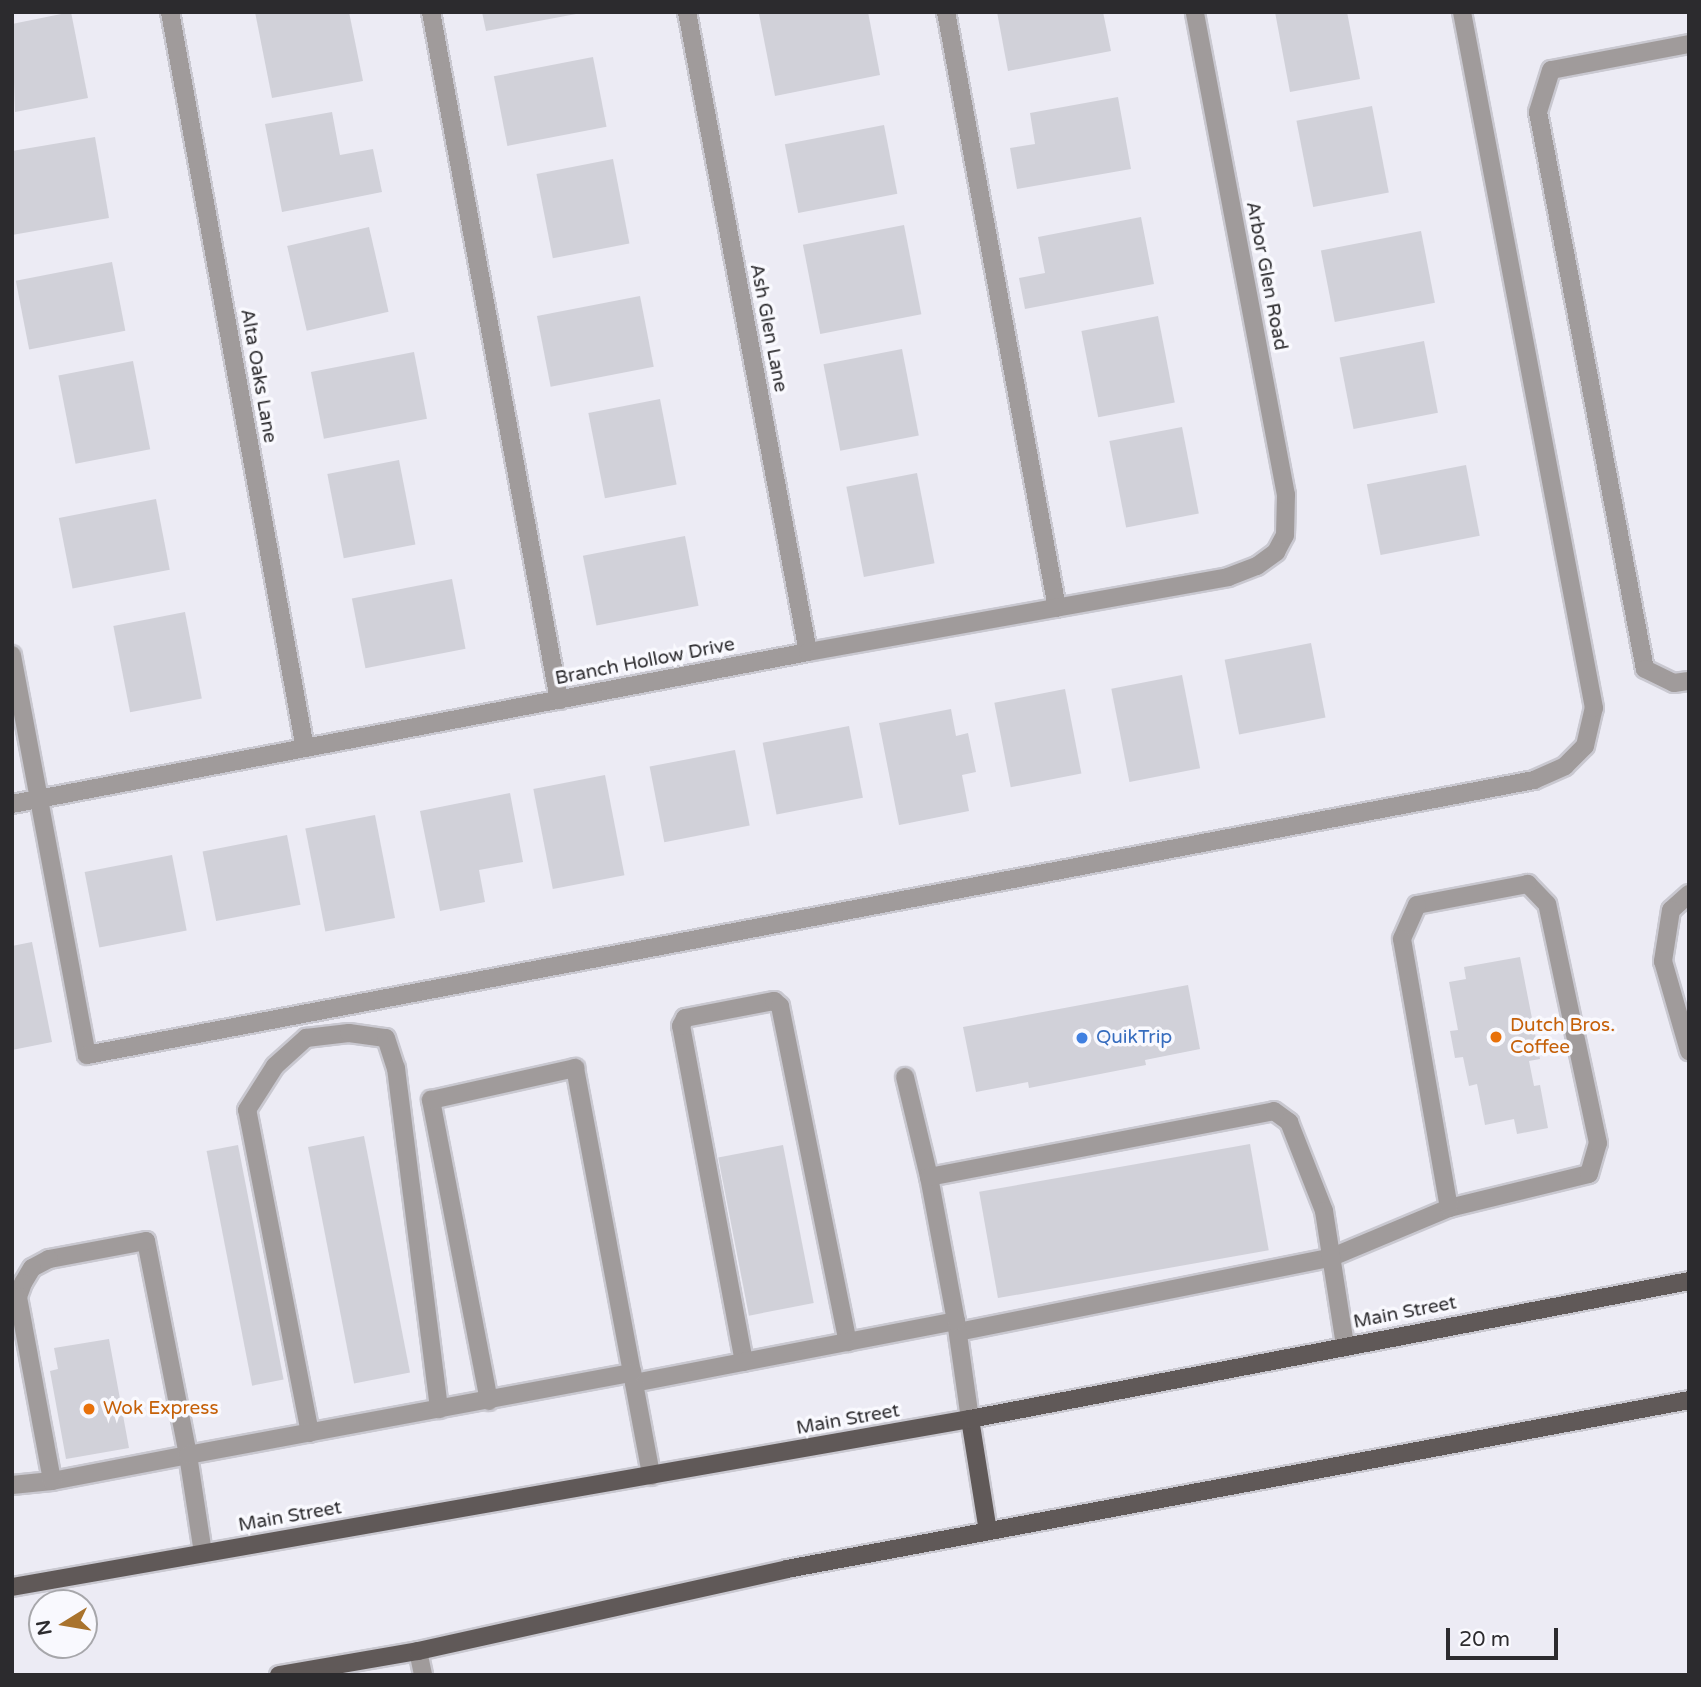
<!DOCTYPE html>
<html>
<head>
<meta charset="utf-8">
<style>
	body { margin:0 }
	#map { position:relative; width:1701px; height:1687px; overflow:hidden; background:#ecebf4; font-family:"Varela Round",sans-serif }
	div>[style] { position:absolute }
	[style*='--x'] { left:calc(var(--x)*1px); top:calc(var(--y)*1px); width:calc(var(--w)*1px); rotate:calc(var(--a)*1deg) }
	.building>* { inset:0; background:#d1d1d9; transform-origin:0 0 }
	.roads { filter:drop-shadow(2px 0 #c9c8d0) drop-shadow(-2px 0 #c9c8d0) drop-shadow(0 2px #c9c8d0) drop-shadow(0 -2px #c9c8d0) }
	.service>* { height:18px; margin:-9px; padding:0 9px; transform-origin:9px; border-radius:9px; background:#a09b9b }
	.minor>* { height:18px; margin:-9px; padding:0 9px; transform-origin:9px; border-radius:9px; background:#a09b9b }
	.tertiary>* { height:18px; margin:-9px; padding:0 9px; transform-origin:9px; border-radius:9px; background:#a09b9b }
	.primary>* { height:18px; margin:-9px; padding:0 9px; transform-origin:9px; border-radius:9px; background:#605958 }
	.dots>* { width:19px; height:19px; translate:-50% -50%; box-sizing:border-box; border:4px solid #f9f9fe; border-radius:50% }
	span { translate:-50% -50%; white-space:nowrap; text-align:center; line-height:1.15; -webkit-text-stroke:7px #f9f9fe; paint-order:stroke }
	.street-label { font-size:19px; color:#2c2b2e }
	.food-label { font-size:19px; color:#c56008 }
	.left { translate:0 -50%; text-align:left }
	.shop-label { font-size:19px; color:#366cbe }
	.frame { position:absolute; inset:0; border:14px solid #2c2b2e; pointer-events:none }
	.north { position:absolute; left:28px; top:1589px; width:70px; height:70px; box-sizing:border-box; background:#f9f9fe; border:2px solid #a7a7ab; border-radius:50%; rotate:259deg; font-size:19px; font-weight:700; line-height:28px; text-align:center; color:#2c2b2e }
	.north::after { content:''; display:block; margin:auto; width:24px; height:32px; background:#a9732d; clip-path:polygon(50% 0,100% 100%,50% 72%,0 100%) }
	.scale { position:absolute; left:1446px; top:1628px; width:112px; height:32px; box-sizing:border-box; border:4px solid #2c2b2e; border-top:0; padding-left:9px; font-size:21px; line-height:24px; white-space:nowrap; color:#2c2b2e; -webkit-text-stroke:5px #f9f9fe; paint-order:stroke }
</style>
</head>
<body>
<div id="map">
	<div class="building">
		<i style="clip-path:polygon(71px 12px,88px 98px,15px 112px,12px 24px)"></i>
		<i style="clip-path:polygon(255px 12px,349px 12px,363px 81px,272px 98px)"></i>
		<i style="clip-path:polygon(482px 12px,576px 12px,576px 14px,486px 31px)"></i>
		<i style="clip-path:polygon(768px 12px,868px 12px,880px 75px,775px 96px,759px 14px)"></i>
		<i style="clip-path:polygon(997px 12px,1103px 12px,1111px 51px,1008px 71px)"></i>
		<i style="clip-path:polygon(1275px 12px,1347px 12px,1360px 79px,1290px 92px)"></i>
		<i style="left:593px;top:57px;width:71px;height:101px;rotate:79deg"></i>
		<i style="clip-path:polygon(1118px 97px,1131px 169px,1017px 189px,1010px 148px,1035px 144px,1030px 113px)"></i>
		<i style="left:1372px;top:106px;width:88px;height:77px;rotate:79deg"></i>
		<i style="clip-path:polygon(332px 112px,340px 155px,373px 149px,382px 192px,282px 212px,265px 124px)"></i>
		<i style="left:884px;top:125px;width:70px;height:101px;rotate:79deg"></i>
		<i style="clip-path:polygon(95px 137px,109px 218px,12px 235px,12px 151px)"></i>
		<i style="left:613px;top:159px;width:86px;height:78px;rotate:79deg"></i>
		<i style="clip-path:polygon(1141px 217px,1154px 284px,1025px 309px,1019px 278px,1045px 273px,1038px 237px)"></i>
		<i style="left:904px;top:225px;width:91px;height:103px;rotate:79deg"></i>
		<i style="left:369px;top:227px;width:87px;height:84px;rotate:77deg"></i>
		<i style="left:1421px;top:231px;width:73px;height:102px;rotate:79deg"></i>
		<i style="left:112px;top:262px;width:70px;height:98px;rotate:79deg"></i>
		<i style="left:640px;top:296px;width:72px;height:105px;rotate:79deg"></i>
		<i style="left:1158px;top:316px;width:88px;height:78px;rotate:79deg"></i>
		<i style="left:1424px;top:341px;width:73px;height:86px;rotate:79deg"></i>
		<i style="left:902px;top:349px;width:88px;height:80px;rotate:79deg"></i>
		<i style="left:414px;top:352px;width:68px;height:105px;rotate:79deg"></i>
		<i style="left:133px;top:361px;width:90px;height:76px;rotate:79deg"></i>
		<i style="left:660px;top:399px;width:87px;height:73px;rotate:79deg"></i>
		<i style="left:1182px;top:427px;width:88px;height:74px;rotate:79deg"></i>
		<i style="left:399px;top:460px;width:86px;height:73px;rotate:79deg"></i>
		<i style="left:1466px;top:465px;width:72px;height:101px;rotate:79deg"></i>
		<i style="left:917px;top:473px;width:92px;height:72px;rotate:79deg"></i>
		<i style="left:156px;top:499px;width:72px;height:99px;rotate:79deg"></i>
		<i style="left:685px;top:536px;width:71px;height:104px;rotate:79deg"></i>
		<i style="left:452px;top:579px;width:71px;height:102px;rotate:79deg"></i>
		<i style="left:185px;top:612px;width:88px;height:73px;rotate:79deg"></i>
		<i style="left:1311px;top:643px;width:76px;height:88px;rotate:79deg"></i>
		<i style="left:1182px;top:675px;width:95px;height:72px;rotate:79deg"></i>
		<i style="left:1065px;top:689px;width:86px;height:72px;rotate:79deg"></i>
		<i style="clip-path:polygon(951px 709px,956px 736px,968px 733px,976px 772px,962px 775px,969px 811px,899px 825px,879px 723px)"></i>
		<i style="left:849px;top:726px;width:73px;height:88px;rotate:79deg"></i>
		<i style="left:735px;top:750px;width:77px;height:87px;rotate:79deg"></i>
		<i style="left:605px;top:775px;width:102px;height:73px;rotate:79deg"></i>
		<i style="clip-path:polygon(510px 793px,523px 862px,479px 870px,485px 902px,440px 911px,420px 811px)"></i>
		<i style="left:375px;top:815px;width:105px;height:71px;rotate:79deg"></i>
		<i style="left:287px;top:835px;width:71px;height:86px;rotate:79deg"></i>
		<i style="left:172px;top:855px;width:77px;height:89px;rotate:79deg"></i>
		<i style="clip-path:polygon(32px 942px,52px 1042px,12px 1050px,12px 946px)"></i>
		<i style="clip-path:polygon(1520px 957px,1540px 1059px,1529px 1061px,1534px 1086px,1540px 1085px,1548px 1128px,1517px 1134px,1514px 1119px,1485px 1125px,1477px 1084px,1469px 1086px,1463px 1057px,1455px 1058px,1450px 1031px,1458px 1030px,1449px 982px,1466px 979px,1464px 967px)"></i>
		<i style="clip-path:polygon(1188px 985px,1200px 1049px,1145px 1060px,1146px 1065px,1029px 1088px,1028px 1082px,976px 1092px,963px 1027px)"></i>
		<i style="left:364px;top:1136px;width:241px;height:57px;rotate:79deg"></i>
		<i style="left:1250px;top:1144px;width:108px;height:275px;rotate:80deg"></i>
		<i style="left:238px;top:1145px;width:239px;height:32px;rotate:79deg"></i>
		<i style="left:783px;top:1145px;width:161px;height:66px;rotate:79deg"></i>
		<i style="clip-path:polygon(109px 1339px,129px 1448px,66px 1459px,50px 1371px,58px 1369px,54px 1348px)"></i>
	</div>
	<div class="roads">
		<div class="service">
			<i style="--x:431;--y:12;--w:700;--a:79.46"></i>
			<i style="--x:946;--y:12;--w:606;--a:79.45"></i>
			<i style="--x:1689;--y:44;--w:140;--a:169.3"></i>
			<i style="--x:1551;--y:70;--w:44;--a:107.2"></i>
			<i style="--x:1538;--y:112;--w:567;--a:79.13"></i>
			<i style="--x:1645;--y:669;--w:32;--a:26"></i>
			<i style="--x:1674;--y:683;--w:15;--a:-8"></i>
			<i style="--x:12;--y:655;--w:407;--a:79.4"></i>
			<i style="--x:87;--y:1055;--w:1473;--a:-10.76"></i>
			<i style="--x:1534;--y:780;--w:34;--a:-24"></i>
			<i style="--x:1565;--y:766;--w:28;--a:-45"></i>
			<i style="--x:1585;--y:746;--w:39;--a:-77"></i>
			<i style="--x:1594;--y:708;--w:708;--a:-100.74"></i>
			<i style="--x:1689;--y:894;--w:24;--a:138"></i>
			<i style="--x:1671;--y:910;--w:52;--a:98.9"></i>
			<i style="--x:1663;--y:961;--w:94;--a:73.9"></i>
			<i style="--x:905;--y:1077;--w:103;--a:76.5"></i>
			<i style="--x:958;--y:1332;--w:381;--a:-11.3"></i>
			<i style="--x:1332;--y:1257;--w:127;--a:-22.7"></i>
			<i style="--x:1449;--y:1208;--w:144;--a:-13.7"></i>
			<i style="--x:1589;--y:1174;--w:32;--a:-74"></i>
			<i style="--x:1598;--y:1143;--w:244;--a:-102"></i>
			<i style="--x:1547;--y:904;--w:28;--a:-134"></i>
			<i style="--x:1528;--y:884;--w:113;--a:169.3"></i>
			<i style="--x:1417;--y:905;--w:37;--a:114"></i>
			<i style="--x:1402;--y:939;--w:273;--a:80.1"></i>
			<i style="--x:744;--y:1362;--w:342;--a:-100.6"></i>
			<i style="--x:681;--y:1026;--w:9;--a:-63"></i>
			<i style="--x:685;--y:1018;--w:91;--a:-10.8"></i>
			<i style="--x:774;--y:1001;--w:8;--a:40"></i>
			<i style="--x:780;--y:1006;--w:343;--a:78.6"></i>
			<i style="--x:634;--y:1383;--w:328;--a:-10.9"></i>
			<i style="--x:489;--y:1401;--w:307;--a:-100.9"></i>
			<i style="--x:431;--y:1100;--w:148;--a:-12.5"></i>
			<i style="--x:575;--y:1068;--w:415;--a:79.4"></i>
			<i style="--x:970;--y:1419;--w:99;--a:-98.1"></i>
			<i style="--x:956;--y:1321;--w:147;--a:-100.6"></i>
			<i style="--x:929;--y:1177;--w:351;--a:-10.8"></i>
			<i style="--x:1274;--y:1111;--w:19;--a:36"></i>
			<i style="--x:1289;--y:1122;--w:96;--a:68.5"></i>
			<i style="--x:1324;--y:1211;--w:136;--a:81.1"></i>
			<i style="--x:310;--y:1433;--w:329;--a:-101"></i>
			<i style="--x:247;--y:1110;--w:52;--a:-57.5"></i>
			<i style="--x:275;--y:1066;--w:42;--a:-42.1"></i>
			<i style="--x:306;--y:1038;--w:43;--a:-6.6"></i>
			<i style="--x:349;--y:1033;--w:37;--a:8"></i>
			<i style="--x:386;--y:1038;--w:32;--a:72"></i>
			<i style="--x:396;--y:1068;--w:344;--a:82.8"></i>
			<i style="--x:12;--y:1485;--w:40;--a:-5.7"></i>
			<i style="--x:52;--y:1481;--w:138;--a:-10.8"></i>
			<i style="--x:188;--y:1455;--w:218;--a:-101.1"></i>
			<i style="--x:146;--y:1241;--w:99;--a:169.5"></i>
			<i style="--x:49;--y:1259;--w:19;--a:152"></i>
			<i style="--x:32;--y:1268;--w:17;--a:121"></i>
			<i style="--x:23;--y:1283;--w:15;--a:110"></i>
			<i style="--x:18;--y:1297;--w:187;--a:79.5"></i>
			<i style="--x:203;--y:1553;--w:99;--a:-98.7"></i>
			<i style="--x:188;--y:1455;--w:452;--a:-10.5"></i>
			<i style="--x:418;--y:1651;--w:25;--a:78"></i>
		</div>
		<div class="minor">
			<i style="--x:170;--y:12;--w:748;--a:79.61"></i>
			<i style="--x:687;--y:12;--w:651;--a:79.29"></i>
		</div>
		<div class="tertiary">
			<i style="--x:12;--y:804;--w:810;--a:-10.81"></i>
			<i style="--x:808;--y:652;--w:427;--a:-10.1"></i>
			<i style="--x:1228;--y:577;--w:31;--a:-21"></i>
			<i style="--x:1257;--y:566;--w:24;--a:-36"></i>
			<i style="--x:1276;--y:552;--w:19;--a:-62"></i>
			<i style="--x:1285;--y:535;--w:40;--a:-88.6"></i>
			<i style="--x:1286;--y:495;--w:491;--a:-100.7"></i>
		</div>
		<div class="primary">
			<i style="--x:970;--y:1419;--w:113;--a:80.9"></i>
			<i style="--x:12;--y:1587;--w:973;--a:-9.95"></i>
			<i style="--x:970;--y:1419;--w:732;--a:-10.86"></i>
			<i style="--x:279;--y:1675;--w:141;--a:-9.8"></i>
			<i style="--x:418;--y:1651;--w:378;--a:-12.5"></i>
			<i style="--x:787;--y:1569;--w:918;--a:-10.61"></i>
		</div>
	</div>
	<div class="dots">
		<i style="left:1496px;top:1037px;background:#e8710a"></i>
		<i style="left:1082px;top:1038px;background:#3f7fe0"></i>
		<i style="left:89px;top:1409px;background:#e8710a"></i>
	</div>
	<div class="street-label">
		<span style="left:1266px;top:276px;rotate:79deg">Arbor Glen Road</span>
		<span style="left:768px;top:328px;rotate:79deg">Ash Glen Lane</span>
		<span style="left:258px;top:376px;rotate:80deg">Alta Oaks Lane</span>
		<span style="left:645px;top:662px;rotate:-11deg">Branch Hollow Drive</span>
		<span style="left:1405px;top:1313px;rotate:-11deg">Main Street</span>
		<span style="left:848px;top:1420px;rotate:-10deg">Main Street</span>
		<span style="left:290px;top:1517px;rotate:-10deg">Main Street</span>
	</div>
	<div class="food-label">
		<span class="left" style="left:1510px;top:1037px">Dutch Bros.<br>Coffee</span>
		<span class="left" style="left:103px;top:1409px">Wok Express</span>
	</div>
	<div class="shop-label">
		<span class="left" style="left:1096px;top:1038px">QuikTrip</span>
	</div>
	<div class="frame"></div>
	<div class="north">N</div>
	<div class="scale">20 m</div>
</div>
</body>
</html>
